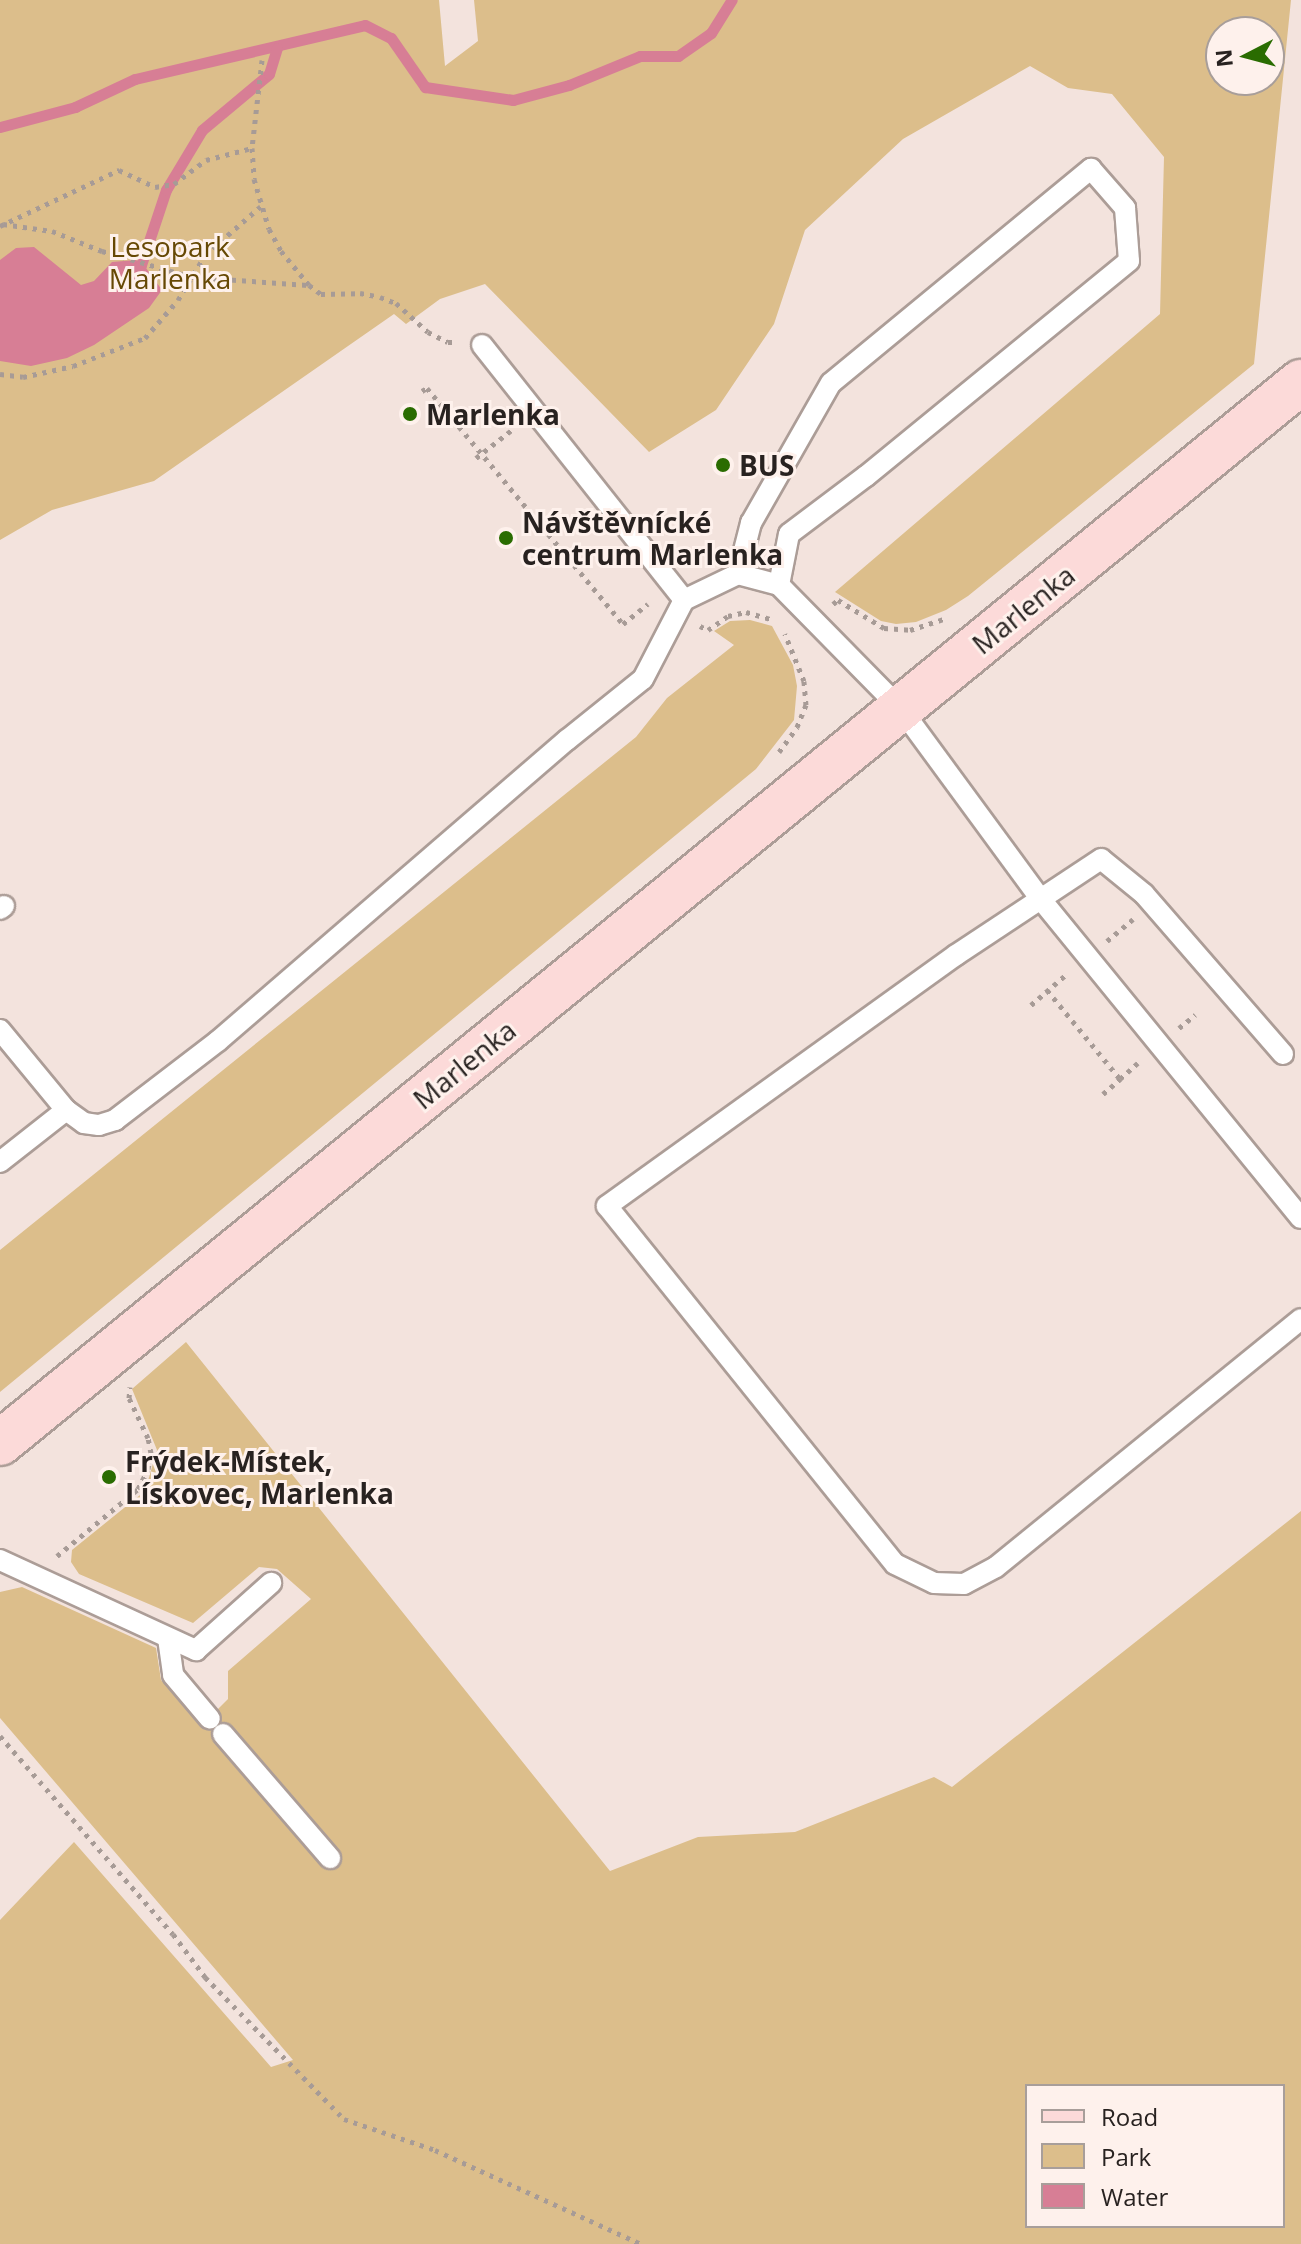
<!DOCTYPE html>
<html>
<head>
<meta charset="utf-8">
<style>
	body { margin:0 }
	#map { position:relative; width:1301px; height:2244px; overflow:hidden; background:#f3e3dd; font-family:"Open Sans",sans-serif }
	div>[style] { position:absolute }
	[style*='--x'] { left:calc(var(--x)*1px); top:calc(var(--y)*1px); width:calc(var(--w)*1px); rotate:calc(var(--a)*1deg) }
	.green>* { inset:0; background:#dcbe8b }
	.water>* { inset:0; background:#d77e95 }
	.stream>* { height:11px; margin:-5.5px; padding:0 5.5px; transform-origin:5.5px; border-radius:5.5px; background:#d77e95 }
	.path>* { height:5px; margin-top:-2.5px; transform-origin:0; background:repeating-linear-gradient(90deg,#a79b96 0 4px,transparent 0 10px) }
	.roads { filter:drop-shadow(2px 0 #ac9d97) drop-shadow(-2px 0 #ac9d97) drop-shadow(0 2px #ac9d97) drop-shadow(0 -2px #ac9d97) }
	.lane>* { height:20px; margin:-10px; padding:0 10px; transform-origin:10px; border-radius:10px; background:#fff }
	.secondary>* { height:44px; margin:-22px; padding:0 22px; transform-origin:22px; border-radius:22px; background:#fcdad9 }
	.dots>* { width:22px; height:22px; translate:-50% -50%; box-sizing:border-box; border:4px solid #fef1ec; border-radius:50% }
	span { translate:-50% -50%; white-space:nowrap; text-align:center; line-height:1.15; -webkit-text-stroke:6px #fef1ec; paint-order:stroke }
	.park-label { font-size:28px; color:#664804 }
	.poi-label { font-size:28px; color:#282220; font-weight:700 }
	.left { translate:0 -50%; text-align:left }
	.street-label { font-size:28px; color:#282220 }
	.legend { position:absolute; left:1025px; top:2084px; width:260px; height:144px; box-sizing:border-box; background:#fef1ec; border:2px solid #a89e9a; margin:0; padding:10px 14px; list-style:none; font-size:24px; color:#282220 }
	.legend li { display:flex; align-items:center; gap:16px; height:40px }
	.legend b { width:40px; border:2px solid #a89e9a }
	.north { position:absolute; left:1205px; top:16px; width:80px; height:80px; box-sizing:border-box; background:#fef1ec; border:2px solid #a89e9a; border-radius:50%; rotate:264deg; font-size:22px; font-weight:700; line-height:32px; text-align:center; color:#282220 }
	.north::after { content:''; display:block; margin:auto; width:28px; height:36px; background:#2a6c01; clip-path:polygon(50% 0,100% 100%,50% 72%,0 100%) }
</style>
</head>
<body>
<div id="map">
	<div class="green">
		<i style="clip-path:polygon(evenodd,0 0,439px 0,445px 66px,478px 41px,474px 0,1291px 0,1254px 364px,968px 596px,946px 610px,916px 622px,896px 624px,881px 621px,835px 592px,1160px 314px,1164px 157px,1112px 94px,1068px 88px,1030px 66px,903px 139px,805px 230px,774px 324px,716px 410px,649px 452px,485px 284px,440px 299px,406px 324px,394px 314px,154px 481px,52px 510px,0 540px,0 0,1221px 32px,1269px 32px,1269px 80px,1221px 80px,1221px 32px)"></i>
		<i style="clip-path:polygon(750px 620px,772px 626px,793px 665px,797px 686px,794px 720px,756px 769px,0 1392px,0 1250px,636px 737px,667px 698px,734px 645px,714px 631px,730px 621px)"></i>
		<i style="clip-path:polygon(evenodd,186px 1342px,610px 1871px,698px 1837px,795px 1832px,934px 1777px,952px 1787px,1301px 1511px,1301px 2244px,0 2244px,0 1920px,74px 1842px,271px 2067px,293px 2060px,0 1718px,0 1592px,22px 1587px,156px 1648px,161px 1680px,203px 1724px,228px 1699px,228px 1671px,311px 1599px,277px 1569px,259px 1567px,193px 1623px,79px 1574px,71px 1562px,72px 1550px,145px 1491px,157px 1450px,132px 1389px,186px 1342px,1027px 2086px,1283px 2086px,1283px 2226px,1027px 2226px,1027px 2086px)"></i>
	</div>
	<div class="water">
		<i style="clip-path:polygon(34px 247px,81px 285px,94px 281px,112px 262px,136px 260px,146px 268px,162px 290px,149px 308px,94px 345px,67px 358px,31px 366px,0 361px,0 260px,16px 248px)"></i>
	</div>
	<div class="stream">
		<i style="--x:0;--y:127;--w:78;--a:-14.9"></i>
		<i style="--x:75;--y:107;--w:66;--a:-25"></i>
		<i style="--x:135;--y:79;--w:236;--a:-13.2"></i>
		<i style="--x:365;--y:25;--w:29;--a:27"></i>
		<i style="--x:391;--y:38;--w:60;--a:55.2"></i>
		<i style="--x:425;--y:87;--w:89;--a:8.4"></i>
		<i style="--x:513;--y:100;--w:58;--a:-15"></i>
		<i style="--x:569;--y:85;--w:77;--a:-22.2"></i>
		<i style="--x:640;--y:56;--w:38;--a:0"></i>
		<i style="--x:678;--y:56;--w:40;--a:-34.9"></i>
		<i style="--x:711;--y:33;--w:39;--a:-58"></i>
		<i style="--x:133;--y:273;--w:11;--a:-45"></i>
		<i style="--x:141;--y:265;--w:79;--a:-71.6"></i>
		<i style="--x:166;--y:190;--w:70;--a:-59"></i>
		<i style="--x:202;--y:130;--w:87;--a:-39.9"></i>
		<i style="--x:269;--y:74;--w:27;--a:-73"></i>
	</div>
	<div class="path">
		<i style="--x:262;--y:60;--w:89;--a:96.5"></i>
		<i style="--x:252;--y:148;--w:31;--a:86"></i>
		<i style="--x:254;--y:179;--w:52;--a:73.3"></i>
		<i style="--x:269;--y:229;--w:25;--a:61"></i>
		<i style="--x:281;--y:251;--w:44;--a:50.5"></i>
		<i style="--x:309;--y:285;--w:15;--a:37"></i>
		<i style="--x:321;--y:294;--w:39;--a:-1"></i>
		<i style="--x:360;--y:293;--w:20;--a:11"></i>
		<i style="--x:380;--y:297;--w:17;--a:21"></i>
		<i style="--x:396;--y:303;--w:43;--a:42.2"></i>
		<i style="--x:428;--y:332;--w:22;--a:27"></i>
		<i style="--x:448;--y:342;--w:9;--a:0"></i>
		<i style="--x:3;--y:224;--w:49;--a:8.1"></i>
		<i style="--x:52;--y:231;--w:54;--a:21.8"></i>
		<i style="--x:102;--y:251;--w:94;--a:16.1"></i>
		<i style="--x:192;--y:277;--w:116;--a:3.9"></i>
		<i style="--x:0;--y:226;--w:132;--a:-25.2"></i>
		<i style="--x:119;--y:170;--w:40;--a:25"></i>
		<i style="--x:155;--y:187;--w:19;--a:-9"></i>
		<i style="--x:174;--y:184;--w:40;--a:-37"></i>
		<i style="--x:206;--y:160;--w:48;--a:-14.6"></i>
		<i style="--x:0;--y:374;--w:23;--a:7"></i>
		<i style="--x:23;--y:377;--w:51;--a:-12.4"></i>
		<i style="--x:73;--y:366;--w:77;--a:-21.3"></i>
		<i style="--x:145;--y:338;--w:50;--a:-49"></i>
		<i style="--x:178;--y:300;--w:52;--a:-59"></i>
		<i style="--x:205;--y:255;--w:74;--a:-41.2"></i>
		<i style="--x:422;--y:391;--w:6;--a:-31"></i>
		<i style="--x:427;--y:388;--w:307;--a:50.3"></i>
		<i style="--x:623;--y:624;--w:32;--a:-39"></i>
		<i style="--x:476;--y:458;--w:47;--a:-38.1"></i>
		<i style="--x:833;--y:604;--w:6;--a:-39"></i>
		<i style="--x:838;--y:600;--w:54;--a:31.3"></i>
		<i style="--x:884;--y:628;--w:26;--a:4"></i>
		<i style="--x:910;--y:630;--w:35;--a:-18"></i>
		<i style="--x:700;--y:626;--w:9;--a:27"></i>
		<i style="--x:708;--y:630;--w:24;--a:-35"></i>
		<i style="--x:728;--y:616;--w:18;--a:-13"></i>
		<i style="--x:746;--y:612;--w:25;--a:16"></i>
		<i style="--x:779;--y:752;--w:31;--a:-54"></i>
		<i style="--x:797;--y:727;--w:24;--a:-68"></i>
		<i style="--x:806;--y:705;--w:24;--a:-95"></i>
		<i style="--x:804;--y:681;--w:51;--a:-112"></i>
		<i style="--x:1107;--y:941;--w:34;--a:-40"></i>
		<i style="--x:1047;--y:990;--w:115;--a:50.6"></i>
		<i style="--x:1120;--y:1079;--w:24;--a:-42"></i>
		<i style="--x:1031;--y:1005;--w:49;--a:-40.9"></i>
		<i style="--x:1179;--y:1028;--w:21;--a:-39"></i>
		<i style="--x:1103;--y:1094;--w:23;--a:-41"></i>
		<i style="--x:57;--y:1556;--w:105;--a:-39.6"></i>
		<i style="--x:138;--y:1489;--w:22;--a:-63"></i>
		<i style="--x:148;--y:1469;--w:16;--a:-79"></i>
		<i style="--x:151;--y:1453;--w:15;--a:-101"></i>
		<i style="--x:148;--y:1438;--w:44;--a:-115.4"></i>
		<i style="--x:129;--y:1398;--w:11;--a:-85"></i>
		<i style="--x:0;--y:1736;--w:263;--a:48.9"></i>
		<i style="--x:173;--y:1934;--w:54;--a:53.3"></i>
		<i style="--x:205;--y:1977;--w:199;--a:45.6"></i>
		<i style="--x:344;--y:2119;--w:96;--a:18.8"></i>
		<i style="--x:435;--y:2150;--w:226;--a:24.5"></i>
	</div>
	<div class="roads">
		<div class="lane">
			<i style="--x:482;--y:345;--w:325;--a:51.6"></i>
			<i style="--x:738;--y:574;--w:53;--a:-75.7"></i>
			<i style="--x:751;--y:523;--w:161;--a:-60.3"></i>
			<i style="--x:831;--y:383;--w:337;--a:-39.5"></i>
			<i style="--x:1091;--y:169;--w:52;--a:48.9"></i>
			<i style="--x:1125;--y:208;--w:53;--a:85.7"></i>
			<i style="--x:1129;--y:261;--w:340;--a:140.7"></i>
			<i style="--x:866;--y:476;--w:96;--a:143"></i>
			<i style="--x:789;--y:534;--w:52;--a:101.1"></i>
			<i style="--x:0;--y:909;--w:5;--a:-37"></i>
			<i style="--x:0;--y:1030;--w:104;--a:50.5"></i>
			<i style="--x:66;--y:1110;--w:22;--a:36"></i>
			<i style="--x:84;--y:1123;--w:15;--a:8"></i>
			<i style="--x:99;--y:1125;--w:17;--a:-17"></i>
			<i style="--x:115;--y:1120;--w:130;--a:-37.5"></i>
			<i style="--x:218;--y:1041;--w:461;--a:-40.8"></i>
			<i style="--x:567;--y:740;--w:97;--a:-38.8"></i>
			<i style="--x:643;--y:679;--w:89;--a:-62.6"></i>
			<i style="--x:684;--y:600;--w:60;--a:-25.7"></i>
			<i style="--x:738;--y:574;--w:42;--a:15"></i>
			<i style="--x:779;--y:585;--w:174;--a:45.5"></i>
			<i style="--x:901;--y:709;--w:233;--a:53.7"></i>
			<i style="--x:1039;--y:897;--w:414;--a:50.8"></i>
			<i style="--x:1283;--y:1054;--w:212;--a:-131"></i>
			<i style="--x:1144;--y:894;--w:55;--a:-140.9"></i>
			<i style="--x:1101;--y:859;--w:174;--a:146.5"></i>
			<i style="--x:956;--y:955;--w:430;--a:144.3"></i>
			<i style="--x:607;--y:1206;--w:459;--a:51.2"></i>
			<i style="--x:895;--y:1564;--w:43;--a:26"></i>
			<i style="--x:934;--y:1583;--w:30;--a:2"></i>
			<i style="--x:964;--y:1584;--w:36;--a:-28"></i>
			<i style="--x:996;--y:1567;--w:393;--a:-39.1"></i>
			<i style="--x:0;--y:1162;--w:84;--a:-38.2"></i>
			<i style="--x:0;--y:1560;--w:216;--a:24.7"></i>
			<i style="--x:196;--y:1650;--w:101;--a:-41.8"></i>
			<i style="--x:168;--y:1638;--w:37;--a:82"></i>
			<i style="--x:173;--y:1675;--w:57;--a:49.9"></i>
			<i style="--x:223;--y:1734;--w:164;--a:49.2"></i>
		</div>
		<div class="secondary">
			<i style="--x:0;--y:1443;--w:1679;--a:-39.2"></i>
		</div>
	</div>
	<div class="dots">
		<i style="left:410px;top:414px;background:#2a6c01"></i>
		<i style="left:723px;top:465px;background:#2a6c01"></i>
		<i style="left:506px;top:538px;background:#2a6c01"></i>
		<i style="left:109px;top:1477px;background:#2a6c01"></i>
	</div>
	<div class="park-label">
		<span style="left:170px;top:262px">Lesopark<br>Marlenka</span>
	</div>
	<div class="poi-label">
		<span class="left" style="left:426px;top:414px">Marlenka</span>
		<span class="left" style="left:739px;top:465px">BUS</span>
		<span class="left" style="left:522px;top:538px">Návštěvnícké<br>centrum Marlenka</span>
		<span class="left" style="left:125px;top:1477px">Frýdek-Místek,<br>Lískovec, Marlenka</span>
	</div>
	<div class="street-label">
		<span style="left:1023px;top:609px;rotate:-39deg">Marlenka</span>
		<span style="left:464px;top:1064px;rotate:-39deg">Marlenka</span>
	</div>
	<ul class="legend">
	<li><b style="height:10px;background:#fcdad9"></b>Road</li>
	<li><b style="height:22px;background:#dcbe8b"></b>Park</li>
	<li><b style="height:22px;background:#d77e95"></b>Water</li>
	</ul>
	<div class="north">N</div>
</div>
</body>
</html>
